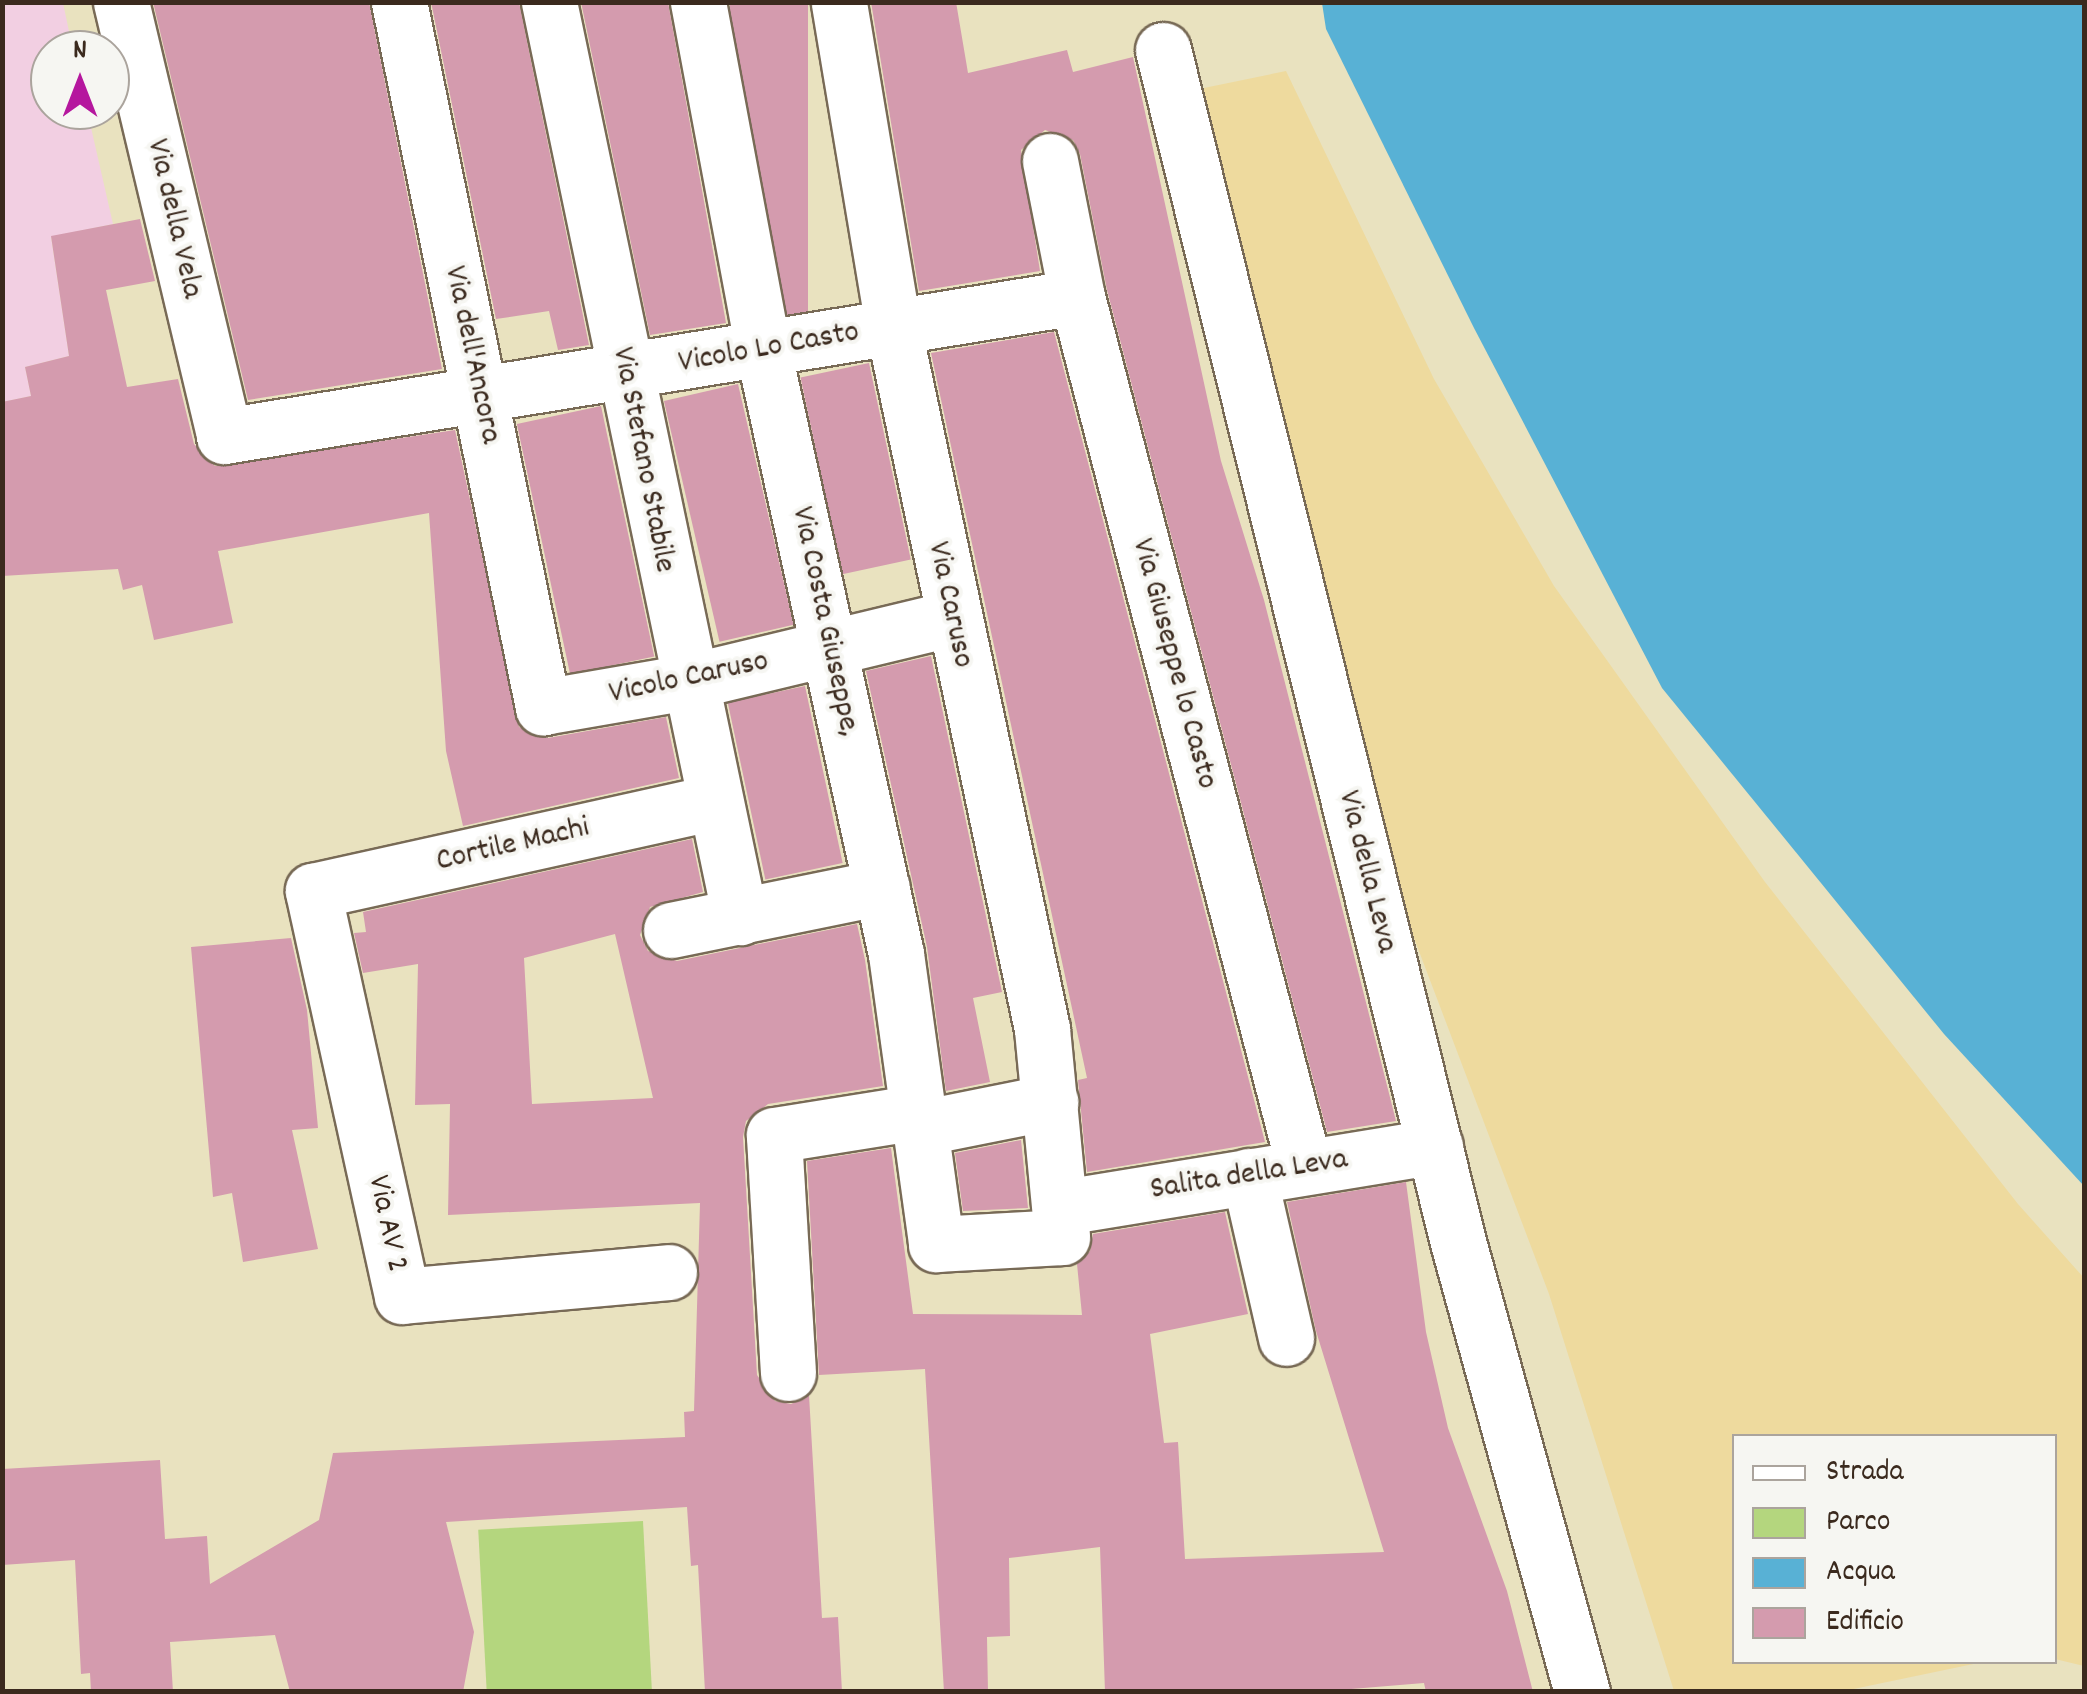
<!DOCTYPE html>
<html>
<head>
<meta charset="utf-8">
<style>
	body { margin:0 }
	#map { position:relative; width:2087px; height:1694px; overflow:hidden; background:#e9e2bf; font-family:Dekko,sans-serif }
	div>[style] { position:absolute }
	[style*='--x'] { left:calc(var(--x)*1px); top:calc(var(--y)*1px); width:calc(var(--w)*1px); rotate:calc(var(--a)*1deg) }
	.built>* { inset:0; background:#f2cfe2 }
	.green>* { inset:0; background:#b4d67e; transform-origin:0 0 }
	.sand>* { inset:0; background:#eeda9e }
	.water>* { inset:0; background:#58b1d5 }
	.building>* { inset:0; background:#d49bae; transform-origin:0 0 }
	.roads { filter:drop-shadow(2px 0 #786a56) drop-shadow(-2px 0 #786a56) drop-shadow(0 2px #786a56) drop-shadow(0 -2px #786a56) }
	.minor>* { height:55px; margin:-27.5px; padding:0 27.5px; transform-origin:27.5px; border-radius:27.5px; background:#fff }
	span { translate:-50% -50%; white-space:nowrap; text-align:center; line-height:1.15; -webkit-text-stroke:8px #f6f6f2; paint-order:stroke }
	.street-label { font-size:32px; color:#3b2a1e }
	.frame { position:absolute; inset:0; border:5px solid #3b2a1e; pointer-events:none }
	.legend { position:absolute; left:1732px; top:1434px; width:325px; height:230px; box-sizing:border-box; background:#f6f6f2; border:2px solid #aba49d; margin:0; padding:12px 18px; list-style:none; font-size:30px; color:#3b2a1e }
	.legend li { display:flex; align-items:center; gap:20px; height:50px }
	.legend b { width:50px; border:2px solid #aba49d }
	.north { position:absolute; left:30px; top:30px; width:100px; height:100px; box-sizing:border-box; background:#f6f6f2; border:2px solid #aba49d; border-radius:50%; rotate:0deg; font-size:28px; font-weight:700; line-height:40px; text-align:center; color:#3b2a1e }
	.north::after { content:''; display:block; margin:auto; width:35px; height:45px; background:#b5179e; clip-path:polygon(50% 0,100% 100%,50% 72%,0 100%) }
</style>
</head>
<body>
<div id="map">
	<div class="built">
		<i style="clip-path:polygon(2px 3px,63px 3px,73px 50px,50px 50px,50px 110px,87px 110px,113px 224px,51px 237px,69px 356px,25px 367px,31px 396px,3px 402px)"></i>
	</div>
	<div class="green">
		<i style="left:643px;top:1521px;width:170px;height:165px;rotate:87deg"></i>
	</div>
	<div class="sand">
		<i style="clip-path:polygon(1286px 71px,1434px 379px,1554px 586px,1765px 882px,2018px 1204px,2084px 1278px,2084px 1666px,2055px 1659px,2054px 1436px,1734px 1436px,1734px 1662px,1983px 1662px,1844px 1691px,1674px 1691px,1549px 1294px,1403px 909px,1199px 89px)"></i>
	</div>
	<div class="water">
		<i style="clip-path:polygon(1322px 3px,2084px 3px,2084px 1186px,1944px 1034px,1662px 688px,1474px 328px,1326px 29px)"></i>
	</div>
	<div class="building">
		<i style="clip-path:polygon(153px 2px,369px 2px,442px 369px,248px 400px)"></i>
		<i style="clip-path:polygon(431px 2px,519px 2px,589px 345px,558px 350px,549px 311px,496px 319px)"></i>
		<i style="clip-path:polygon(581px 2px,668px 2px,726px 323px,650px 335px)"></i>
		<i style="left:730px;top:2px;width:78px;height:315px"></i>
		<i style="clip-path:polygon(871px 2px,956px 2px,968px 73px,1067px 50px,1073px 72px,1133px 57px,1221px 461px,1264px 600px,1396px 1121px,1327px 1132px,1107px 290px,1080px 154px,1073px 140px,1045px 130px,1021px 150px,1040px 271px,919px 291px)"></i>
		<i style="clip-path:polygon(140px 219px,155px 281px,106px 290px,127px 387px,178px 379px,194px 444px,215px 466px,455px 430px,519px 727px,548px 738px,666px 717px,679px 778px,463px 826px,446px 751px,429px 513px,218px 551px,233px 623px,154px 640px,142px 585px,123px 590px,118px 569px,2px 576px,2px 402px,31px 396px,25px 367px,69px 356px,51px 236px)"></i>
		<i style="clip-path:polygon(1054px 332px,1265px 1142px,1087px 1172px,1078px 1080px,1087px 1078px,931px 353px)"></i>
		<i style="left:869px;top:363px;width:201px;height:70px;rotate:78deg"></i>
		<i style="left:738px;top:384px;width:247px;height:76px;rotate:77deg"></i>
		<i style="left:601px;top:406px;width:256px;height:86px;rotate:78deg"></i>
		<i style="clip-path:polygon(931px 656px,1002px 992px,973px 998px,990px 1082px,946px 1091px,927px 947px,866px 671px)"></i>
		<i style="left:805px;top:686px;width:181px;height:79px;rotate:78deg"></i>
		<i style="clip-path:polygon(evenodd,692px 839px,703px 892px,650px 907px,640px 935px,648px 951px,677px 961px,857px 924px,865px 960px,883px 1086px,768px 1104px,746px 1121px,743px 1137px,757px 1375px,775px 1401px,791px 1404px,809px 1395px,822px 1618px,838px 1617px,842px 1692px,705px 1692px,698px 1565px,691px 1566px,687px 1507px,446px 1522px,474px 1632px,463px 1692px,290px 1692px,275px 1635px,170px 1642px,173px 1692px,91px 1692px,90px 1673px,81px 1674px,75px 1560px,2px 1565px,2px 1469px,160px 1460px,165px 1539px,207px 1536px,210px 1584px,319px 1520px,333px 1453px,685px 1437px,684px 1412px,694px 1411px,700px 1203px,448px 1215px,450px 1104px,415px 1105px,418px 964px,363px 973px,354px 933px,366px 932px,363px 912px,692px 839px,615px 934px,653px 1098px,532px 1104px,524px 958px,615px 934px)"></i>
		<i style="clip-path:polygon(291px 938px,307px 1010px,318px 1128px,292px 1130px,318px 1249px,243px 1262px,232px 1193px,213px 1197px,191px 947px)"></i>
		<i style="clip-path:polygon(1021px 1140px,1028px 1208px,963px 1211px,955px 1153px)"></i>
		<i style="clip-path:polygon(891px 1148px,913px 1314px,1082px 1315px,1077px 1264px,1090px 1251px,1093px 1234px,1225px 1212px,1248px 1314px,1150px 1334px,1164px 1443px,1178px 1442px,1185px 1559px,1384px 1552px,1316px 1331px,1287px 1202px,1406px 1182px,1426px 1332px,1448px 1428px,1507px 1591px,1533px 1692px,1426px 1692px,1424px 1683px,1315px 1692px,1105px 1692px,1100px 1547px,1009px 1558px,1010px 1636px,987px 1637px,988px 1692px,944px 1692px,925px 1369px,819px 1375px,807px 1161px)"></i>
	</div>
	<div class="roads">
		<div class="minor">
			<i style="--x:121;--y:2;--w:446;--a:76.6"></i>
			<i style="--x:224;--y:436;--w:864;--a:-9.26"></i>
			<i style="--x:399;--y:2;--w:720;--a:78.46"></i>
			<i style="--x:543;--y:707;--w:146;--a:-9.8"></i>
			<i style="--x:687;--y:682;--w:270;--a:-13.5"></i>
			<i style="--x:549;--y:2;--w:935;--a:78.21"></i>
			<i style="--x:698;--y:2;--w:354;--a:79.4"></i>
			<i style="--x:763;--y:350;--w:618;--a:77.58"></i>
			<i style="--x:896;--y:954;--w:293;--a:82.1"></i>
			<i style="--x:936;--y:1244;--w:126;--a:-3.2"></i>
			<i style="--x:1062;--y:1237;--w:209;--a:-95.5"></i>
			<i style="--x:1042;--y:1029;--w:719;--a:-101.97"></i>
			<i style="--x:893;--y:326;--w:328;--a:-99.5"></i>
			<i style="--x:1163;--y:50;--w:1228;--a:76.1"></i>
			<i style="--x:1458;--y:1242;--w:467;--a:74.6"></i>
			<i style="--x:1050;--y:161;--w:139;--a:78.8"></i>
			<i style="--x:1077;--y:297;--w:898;--a:75.36"></i>
			<i style="--x:671;--y:930;--w:215;--a:-11.5"></i>
			<i style="--x:920;--y:1128;--w:133;--a:-11.3"></i>
			<i style="--x:1249;--y:1176;--w:166;--a:77.1"></i>
			<i style="--x:1064;--y:1207;--w:376;--a:-9.3"></i>
			<i style="--x:669;--y:1272;--w:268;--a:174.9"></i>
			<i style="--x:402;--y:1296;--w:415;--a:-102.4"></i>
			<i style="--x:313;--y:891;--w:411;--a:-12.5"></i>
			<i style="--x:788;--y:1373;--w:238;--a:-93.4"></i>
			<i style="--x:774;--y:1135;--w:146;--a:-9.1"></i>
		</div>
	</div>
	<div class="street-label">
		<span style="left:173px;top:219px;rotate:77deg">Via della Vela</span>
		<span style="left:769px;top:349px;rotate:-10deg">Vicolo Lo Casto</span>
		<span style="left:471px;top:355px;rotate:78deg">Via dell'Ancora</span>
		<span style="left:642px;top:460px;rotate:79deg">Via Stefano Stabile</span>
		<span style="left:949px;top:605px;rotate:78deg">Via Caruso</span>
		<span style="left:824px;top:622px;rotate:78deg">Via Costa Giuseppe,</span>
		<span style="left:1173px;top:664px;rotate:75deg">Via Giuseppe lo Casto</span>
		<span style="left:689px;top:679px;rotate:-12deg">Vicolo Caruso</span>
		<span style="left:513px;top:846px;rotate:-13deg">Cortile Machi</span>
		<span style="left:1366px;top:872px;rotate:76deg">Via della Leva</span>
		<span style="left:1249px;top:1176px;rotate:-9deg">Salita della Leva</span>
		<span style="left:386px;top:1224px;rotate:78deg">Via AV 2</span>
	</div>
	<div class="frame"></div>
	<ul class="legend">
	<li><b style="height:12px;background:#fff"></b>Strada</li>
	<li><b style="height:28px;background:#b4d67e"></b>Parco</li>
	<li><b style="height:28px;background:#58b1d5"></b>Acqua</li>
	<li><b style="height:28px;background:#d49bae"></b>Edificio</li>
	</ul>
	<div class="north">N</div>
</div>
</body>
</html>
